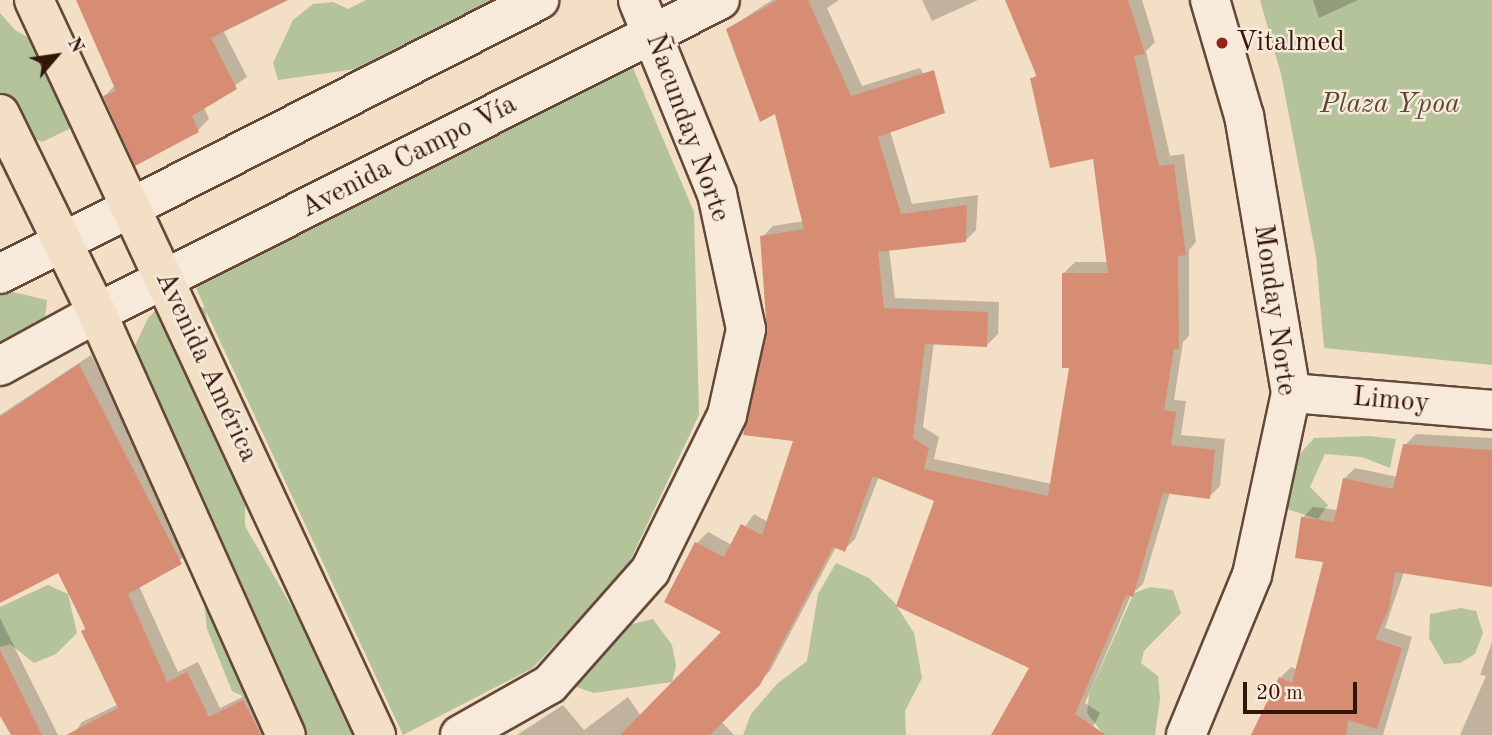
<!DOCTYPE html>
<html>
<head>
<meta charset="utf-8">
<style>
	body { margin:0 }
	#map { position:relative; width:1492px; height:735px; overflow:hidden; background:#f2dfc6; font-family:"Old Standard TT",serif }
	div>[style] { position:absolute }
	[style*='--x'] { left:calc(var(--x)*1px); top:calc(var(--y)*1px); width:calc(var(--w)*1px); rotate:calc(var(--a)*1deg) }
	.green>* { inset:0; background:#b4c39a }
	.shadow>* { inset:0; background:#0003 }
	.building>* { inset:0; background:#d78d74 }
	.roads { filter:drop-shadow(2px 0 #644838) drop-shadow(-2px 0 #644838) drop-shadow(0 2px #644838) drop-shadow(0 -2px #644838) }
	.minor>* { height:38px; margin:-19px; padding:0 19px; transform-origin:19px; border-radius:19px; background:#f7eada }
	.major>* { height:38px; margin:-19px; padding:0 19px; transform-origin:19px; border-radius:19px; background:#f2dfc6 }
	.dots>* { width:19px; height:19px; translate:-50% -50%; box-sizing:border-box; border:4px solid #f7eada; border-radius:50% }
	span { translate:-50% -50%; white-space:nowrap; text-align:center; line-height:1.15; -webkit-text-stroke:5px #f7eada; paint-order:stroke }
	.poi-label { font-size:28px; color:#341509 }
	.left { translate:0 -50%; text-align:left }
	.park-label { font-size:28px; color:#5a4934; font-style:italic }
	.street-label { font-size:28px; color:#341509 }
	.north { position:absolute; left:21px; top:21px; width:70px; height:70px; -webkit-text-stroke:5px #f7eada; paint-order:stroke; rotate:61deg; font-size:19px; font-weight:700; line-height:28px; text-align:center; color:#341509 }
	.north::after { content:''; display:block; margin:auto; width:24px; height:32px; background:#341509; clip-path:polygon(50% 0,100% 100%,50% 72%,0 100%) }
	.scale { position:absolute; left:1243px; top:682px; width:114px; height:32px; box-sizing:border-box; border:4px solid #341509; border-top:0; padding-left:9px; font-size:21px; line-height:24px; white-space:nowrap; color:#341509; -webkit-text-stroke:5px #f7eada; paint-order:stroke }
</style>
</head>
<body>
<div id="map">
	<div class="green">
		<i style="clip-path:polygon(366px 0,504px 0,398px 63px,278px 80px,273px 63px,293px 20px,313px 4px,333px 2px,348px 9px)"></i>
		<i style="clip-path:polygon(1260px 0,1492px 0,1492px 365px,1324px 348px,1316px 256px,1281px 74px)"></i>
		<i style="clip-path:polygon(0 13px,15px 30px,80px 68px,95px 92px,69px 129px,42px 142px,17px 131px,0 104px)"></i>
		<i style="clip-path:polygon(625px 49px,694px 212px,699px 415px,627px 567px,533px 668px,403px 735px,206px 311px,220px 435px,245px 493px,245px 526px,351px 709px,357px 735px,305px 735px,295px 721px,232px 691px,207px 629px,203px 593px,131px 354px,148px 318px,168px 298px,205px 308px,187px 268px)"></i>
		<i style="clip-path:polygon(0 289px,47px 300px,45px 318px,27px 343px,0 357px)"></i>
		<i style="clip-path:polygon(1369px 436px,1396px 439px,1390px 468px,1362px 457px,1325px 454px,1310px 487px,1328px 505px,1318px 519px,1287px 509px,1283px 488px,1299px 455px,1314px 438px)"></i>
		<i style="clip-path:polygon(836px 563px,869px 578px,894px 602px,914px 633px,922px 678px,905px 711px,906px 735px,743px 735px,751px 714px,777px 684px,807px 661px,818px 594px)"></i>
		<i style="clip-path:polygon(48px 585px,68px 594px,77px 633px,56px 654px,34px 663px,10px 644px,0 647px,0 607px)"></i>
		<i style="clip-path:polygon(1150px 587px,1173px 590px,1181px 613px,1144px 651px,1141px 663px,1158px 676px,1160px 699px,1155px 735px,1104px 735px,1087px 713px,1089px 694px,1134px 593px)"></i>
		<i style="clip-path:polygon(1461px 608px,1476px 611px,1483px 633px,1475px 654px,1460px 663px,1444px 664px,1429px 638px,1430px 614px)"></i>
		<i style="clip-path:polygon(653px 619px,672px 645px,676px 666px,672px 682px,594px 693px,571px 685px,603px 631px)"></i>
	</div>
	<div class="shadow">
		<i style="clip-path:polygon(78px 0,284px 0,223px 30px,247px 77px,204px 107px,209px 119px,198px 130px,136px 163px,105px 96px,115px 85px)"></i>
		<i style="clip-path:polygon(772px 0,839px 0,827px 8px,862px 86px,920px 68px,943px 105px,890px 131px,912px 204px,978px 195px,976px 230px,965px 241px,889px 249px,895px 298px,999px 302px,998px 334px,987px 345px,934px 342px,923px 427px,939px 437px,934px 459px,1052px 484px,1071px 366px,1064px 273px,1075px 262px,1108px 262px,1094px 157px,1032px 79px,1038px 73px,1006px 0,1142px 0,1155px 42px,1146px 51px,1170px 156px,1184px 154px,1196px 242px,1189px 250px,1189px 336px,1183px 342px,1174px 400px,1186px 401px,1181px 435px,1225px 439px,1220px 486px,1209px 497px,1170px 492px,1143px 584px,1131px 595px,1085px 703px,1100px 713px,1089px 735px,993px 735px,1031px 668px,936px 500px,879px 476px,855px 539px,844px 550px,836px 547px,770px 671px,721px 721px,734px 735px,517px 735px,563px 705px,584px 730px,628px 697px,641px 716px,724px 632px,697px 543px,708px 532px,732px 545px,754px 514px,768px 522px,795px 440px,769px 333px,762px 237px,773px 226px,804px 221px,777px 112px,728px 29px)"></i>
		<i style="clip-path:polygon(922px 0,978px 0,932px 21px)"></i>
		<i style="clip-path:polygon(1313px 0,1358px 0,1319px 18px)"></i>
		<i style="clip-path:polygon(91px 355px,192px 552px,139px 586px,178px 672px,198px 662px,220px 708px,255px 691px,279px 735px,73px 735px,82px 722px,119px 704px,59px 571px,0 601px,0 415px)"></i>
		<i style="clip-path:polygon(1416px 434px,1492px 438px,1492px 585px,1404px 572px,1385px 628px,1412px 637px,1383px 735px,1253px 735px,1280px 678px,1291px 667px,1298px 670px,1326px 561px,1302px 518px,1313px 507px,1338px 510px,1344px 479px,1355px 468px,1398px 477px,1405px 445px)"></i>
		<i style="clip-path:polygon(0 618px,58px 735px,13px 735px,0 713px)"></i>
		<i style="clip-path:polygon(1492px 642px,1492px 735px,1460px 735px,1486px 676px,1480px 675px)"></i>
	</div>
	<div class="building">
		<i style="clip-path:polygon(76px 0,288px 0,211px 38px,237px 89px,192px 116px,199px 132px,135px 166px,103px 96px,116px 91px)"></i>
		<i style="clip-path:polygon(778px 0,808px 0,851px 96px,934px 70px,945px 113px,878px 137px,901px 214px,967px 205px,966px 242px,878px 252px,884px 308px,988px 312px,987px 347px,925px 344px,913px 438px,929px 448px,924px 469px,1048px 496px,1069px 368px,1062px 368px,1062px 273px,1108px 273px,1093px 159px,1050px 168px,1030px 78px,1037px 77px,1005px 0,1128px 0,1145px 54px,1134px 56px,1159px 166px,1174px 164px,1186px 255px,1178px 256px,1179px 349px,1174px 349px,1164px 410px,1176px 412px,1171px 445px,1215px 450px,1210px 499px,1163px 493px,1133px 597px,1126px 595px,1075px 714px,1106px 735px,991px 735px,1029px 668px,896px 606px,934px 501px,873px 476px,845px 552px,833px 547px,760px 685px,710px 735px,620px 735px,721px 632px,664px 602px,695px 542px,724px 557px,741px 524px,762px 535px,793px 441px,743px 435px,767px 333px,760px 236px,804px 229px,775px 114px,760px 122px,726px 29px)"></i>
		<i style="clip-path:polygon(79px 364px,182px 564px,128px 594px,167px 682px,187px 672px,209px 717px,243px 700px,261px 735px,66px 735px,118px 708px,81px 631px,86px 629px,58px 573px,0 603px,0 417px)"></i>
		<i style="clip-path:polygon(1403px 444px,1492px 450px,1492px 587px,1395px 572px,1389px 608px,1375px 639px,1402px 648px,1377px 729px,1348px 720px,1346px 735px,1251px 735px,1279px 677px,1292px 683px,1323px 562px,1295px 558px,1301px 517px,1334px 522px,1343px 478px,1393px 489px)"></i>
		<i style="clip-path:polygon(0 650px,42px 735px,11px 735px,0 716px)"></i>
	</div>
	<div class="roads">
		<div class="minor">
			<i style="--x:0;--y:274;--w:605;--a:-26.95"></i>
			<i style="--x:0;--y:366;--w:111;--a:-28.7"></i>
			<i style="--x:97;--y:313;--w:697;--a:-26.68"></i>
			<i style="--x:1291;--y:393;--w:202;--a:4.8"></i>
			<i style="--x:460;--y:735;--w:103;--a:-29.5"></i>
			<i style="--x:550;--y:684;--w:151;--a:-48.5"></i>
			<i style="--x:650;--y:571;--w:174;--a:-63.7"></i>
			<i style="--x:727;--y:415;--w:88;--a:-77.5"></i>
			<i style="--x:746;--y:329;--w:138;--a:-102.1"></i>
			<i style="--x:717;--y:194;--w:209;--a:-112.2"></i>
			<i style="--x:1186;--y:735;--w:173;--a:-67.6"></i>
			<i style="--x:1252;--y:575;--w:186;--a:-77.9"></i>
			<i style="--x:1291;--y:393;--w:281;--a:-99.6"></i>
			<i style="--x:1244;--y:116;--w:121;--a:-106.3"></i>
		</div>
		<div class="major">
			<i style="--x:34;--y:0;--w:811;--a:65.05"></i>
			<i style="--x:0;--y:114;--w:221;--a:64"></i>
			<i style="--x:97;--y:313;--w:462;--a:65.9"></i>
		</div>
	</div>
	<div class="dots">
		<i style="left:1222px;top:43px;background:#8f2418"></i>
	</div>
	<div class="poi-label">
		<span class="left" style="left:1236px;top:43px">Vitalmed</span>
	</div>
	<div class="park-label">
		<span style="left:1390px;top:105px">Plaza Ypoa</span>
	</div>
	<div class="street-label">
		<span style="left:687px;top:128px;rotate:70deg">Ñacunday Norte</span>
		<span style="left:409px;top:157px;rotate:-27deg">Avenida Campo Vía</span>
		<span style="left:1274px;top:310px;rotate:82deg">Monday Norte</span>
		<span style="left:206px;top:367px;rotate:65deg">Avenida América</span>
		<span style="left:1391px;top:401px;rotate:5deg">Limoy</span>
	</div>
	<div class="north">N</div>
	<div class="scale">20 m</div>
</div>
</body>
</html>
